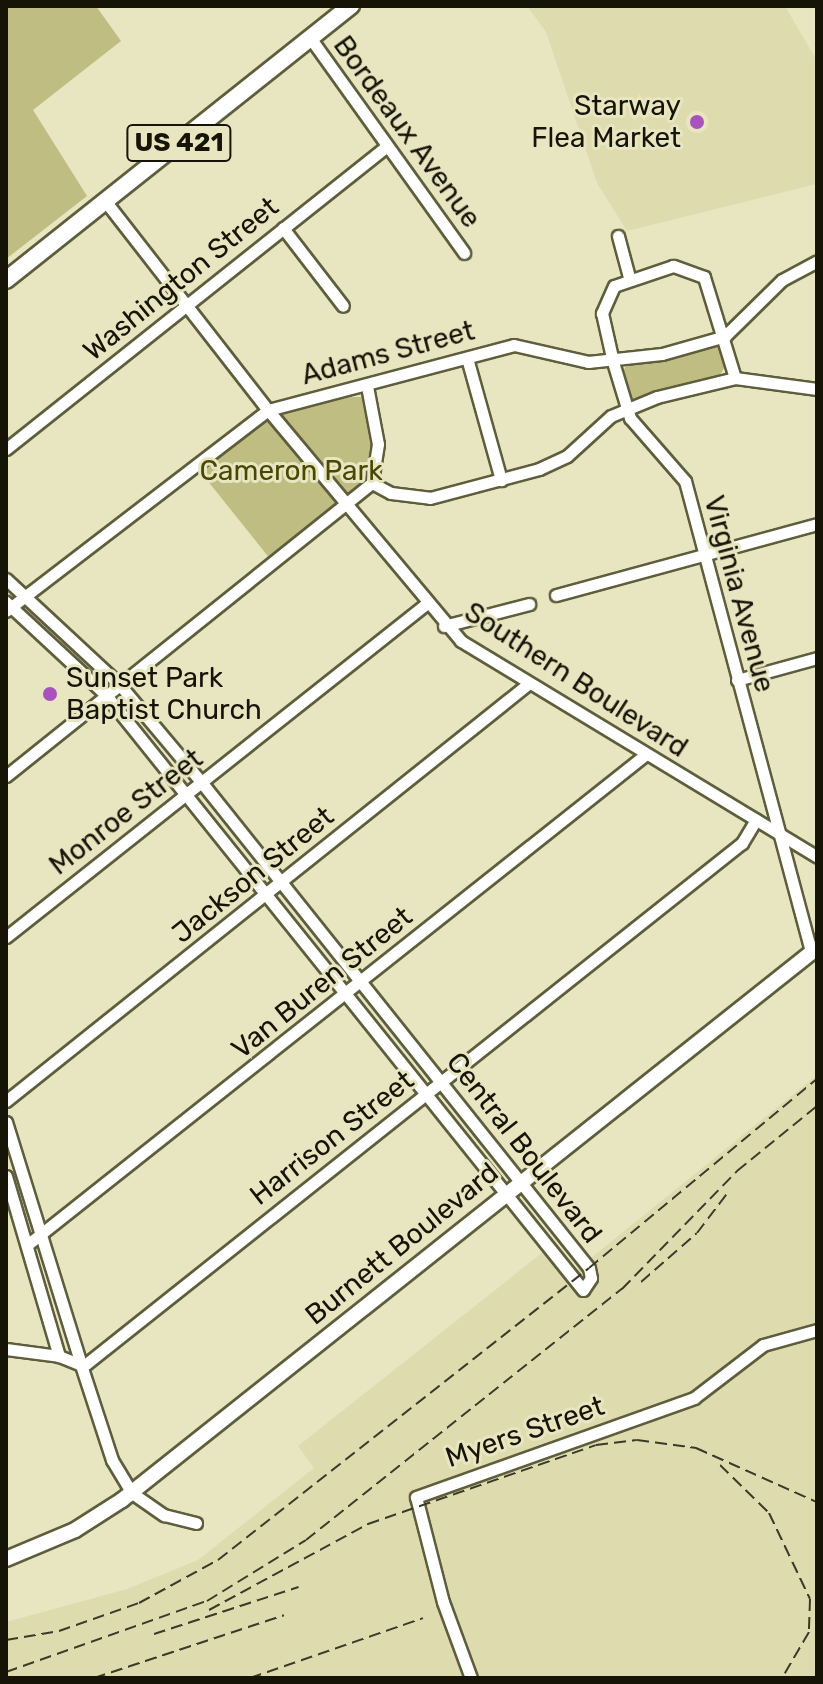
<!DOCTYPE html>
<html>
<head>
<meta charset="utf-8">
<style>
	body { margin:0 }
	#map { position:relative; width:823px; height:1684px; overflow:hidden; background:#e7e6c0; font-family:Rubik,sans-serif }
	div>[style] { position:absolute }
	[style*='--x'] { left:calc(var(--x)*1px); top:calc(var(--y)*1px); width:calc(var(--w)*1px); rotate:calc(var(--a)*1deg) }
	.built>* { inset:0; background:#dedcaf }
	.green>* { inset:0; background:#bfbd81 }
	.roads { filter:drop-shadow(2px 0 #5e5d3c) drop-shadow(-2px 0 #5e5d3c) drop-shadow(0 2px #5e5d3c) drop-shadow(0 -2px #5e5d3c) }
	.minor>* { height:11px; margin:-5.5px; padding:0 5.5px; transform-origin:5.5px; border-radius:5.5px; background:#fff }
	.major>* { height:14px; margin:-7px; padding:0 7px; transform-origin:7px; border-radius:7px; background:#fff }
	.highway>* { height:16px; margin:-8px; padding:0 8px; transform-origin:8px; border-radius:8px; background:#fff }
	.rail>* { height:2px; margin-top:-1px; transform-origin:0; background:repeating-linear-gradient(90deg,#3b3a28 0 12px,transparent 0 18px) }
	.dots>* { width:22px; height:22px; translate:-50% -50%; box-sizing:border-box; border:4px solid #e7e6c0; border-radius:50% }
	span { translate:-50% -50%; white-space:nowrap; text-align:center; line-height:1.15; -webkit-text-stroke:6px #e7e6c0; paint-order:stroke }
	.shield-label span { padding:2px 6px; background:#e7e6c0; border:2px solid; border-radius:6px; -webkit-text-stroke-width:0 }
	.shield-label { font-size:26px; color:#151407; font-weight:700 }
	.poi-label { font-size:28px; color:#151407 }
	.right { translate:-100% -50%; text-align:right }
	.left { translate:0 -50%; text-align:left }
	.street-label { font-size:28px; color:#151407 }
	.park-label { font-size:28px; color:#4a4603 }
	.frame { position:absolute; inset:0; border:8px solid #151407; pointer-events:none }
</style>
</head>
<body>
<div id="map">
	<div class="built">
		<i style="clip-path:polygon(527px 6px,785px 6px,817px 61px,817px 184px,627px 231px,597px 183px,546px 32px)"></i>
		<i style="clip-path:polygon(817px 1075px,817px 1678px,6px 1678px,6px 1622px,127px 1589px,198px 1560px,314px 1468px,298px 1446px,543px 1252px,565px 1279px)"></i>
	</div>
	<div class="green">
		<i style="clip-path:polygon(6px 6px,96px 6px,121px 41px,33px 110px,87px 196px,6px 259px)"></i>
		<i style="clip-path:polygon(713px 341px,722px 346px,728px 362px,718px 378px,637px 401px,625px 396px,620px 376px,626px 366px)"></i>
		<i style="clip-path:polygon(351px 397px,363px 397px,374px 448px,366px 484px,271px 560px,199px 470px,267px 417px)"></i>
	</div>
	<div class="roads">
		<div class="minor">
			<i style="--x:311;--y:39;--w:263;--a:54.4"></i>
			<i style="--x:106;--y:202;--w:264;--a:52.1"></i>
			<i style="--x:268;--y:410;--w:301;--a:50.1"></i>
			<i style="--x:461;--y:641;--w:416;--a:31.2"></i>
			<i style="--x:283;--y:228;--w:98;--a:52.4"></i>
			<i style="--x:618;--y:236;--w:42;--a:75"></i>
			<i style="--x:467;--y:358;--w:127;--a:74.4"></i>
			<i style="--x:735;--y:378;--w:106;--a:-107.1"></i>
			<i style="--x:704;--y:277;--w:33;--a:-160"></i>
			<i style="--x:673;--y:266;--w:62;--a:161.3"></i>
			<i style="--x:614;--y:286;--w:30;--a:114"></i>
			<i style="--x:602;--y:313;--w:50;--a:77.3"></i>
			<i style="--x:613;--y:362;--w:59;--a:73.1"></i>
			<i style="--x:630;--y:418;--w:84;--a:48.9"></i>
			<i style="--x:685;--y:481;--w:488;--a:75"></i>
			<i style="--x:367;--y:386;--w:59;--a:79.3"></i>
			<i style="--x:378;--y:444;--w:39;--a:99"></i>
			<i style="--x:6;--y:449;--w:485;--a:-38.5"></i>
			<i style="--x:372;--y:483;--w:21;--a:28"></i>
			<i style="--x:391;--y:493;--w:39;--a:7"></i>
			<i style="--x:430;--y:498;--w:113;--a:-14.9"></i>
			<i style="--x:539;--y:469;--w:31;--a:-25"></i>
			<i style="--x:567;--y:456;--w:59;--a:-42.3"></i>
			<i style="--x:611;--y:416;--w:50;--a:-22.4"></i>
			<i style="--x:657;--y:397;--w:80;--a:-13.7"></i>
			<i style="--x:735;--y:378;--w:83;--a:7.6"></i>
			<i style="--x:6;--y:579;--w:154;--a:42.9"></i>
			<i style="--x:119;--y:684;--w:129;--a:50"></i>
			<i style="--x:202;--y:783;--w:620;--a:51.41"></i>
			<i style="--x:589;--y:1268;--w:10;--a:79"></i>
			<i style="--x:591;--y:1278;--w:14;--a:124"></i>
			<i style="--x:583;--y:1290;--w:763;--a:-128.72"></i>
			<i style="--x:106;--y:695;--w:137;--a:-137.1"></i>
			<i style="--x:556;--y:595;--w:270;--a:-15.2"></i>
			<i style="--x:6;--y:611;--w:330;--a:-37.5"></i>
			<i style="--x:268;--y:410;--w:254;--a:-14.8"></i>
			<i style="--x:514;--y:345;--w:76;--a:12.9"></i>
			<i style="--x:588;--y:362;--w:74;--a:-6.2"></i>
			<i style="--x:662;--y:354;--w:66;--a:-15.9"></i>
			<i style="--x:725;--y:336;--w:80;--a:-44.5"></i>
			<i style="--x:782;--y:280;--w:40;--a:-28"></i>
			<i style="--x:444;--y:626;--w:88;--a:-14.5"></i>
			<i style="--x:737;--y:680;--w:83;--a:-15.4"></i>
			<i style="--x:6;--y:776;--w:469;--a:-38.7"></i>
			<i style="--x:6;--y:937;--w:536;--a:-38.41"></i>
			<i style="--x:6;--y:1101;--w:668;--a:-38.62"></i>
			<i style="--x:6;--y:1122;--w:254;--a:72.8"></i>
			<i style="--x:81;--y:1365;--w:5;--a:-11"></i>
			<i style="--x:86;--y:1364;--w:838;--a:-38.46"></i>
			<i style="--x:742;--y:843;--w:27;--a:-59"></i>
			<i style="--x:6;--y:1176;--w:188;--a:73.6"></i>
			<i style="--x:59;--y:1356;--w:24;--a:22"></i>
			<i style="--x:81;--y:1365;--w:100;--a:71.9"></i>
			<i style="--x:112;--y:1460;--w:39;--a:59"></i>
			<i style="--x:132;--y:1493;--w:39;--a:35"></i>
			<i style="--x:164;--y:1515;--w:33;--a:14"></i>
			<i style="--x:27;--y:1245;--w:789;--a:-38.41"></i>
			<i style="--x:6;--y:1349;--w:53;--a:7.5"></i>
			<i style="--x:471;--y:1678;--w:81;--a:-110.2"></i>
			<i style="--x:443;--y:1602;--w:108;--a:-104.4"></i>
			<i style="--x:416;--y:1497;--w:295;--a:-19.6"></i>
			<i style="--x:694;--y:1398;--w:87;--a:-37.5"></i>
			<i style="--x:763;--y:1345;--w:56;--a:-15.5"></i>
		</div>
		<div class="major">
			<i style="--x:6;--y:1559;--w:75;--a:-22.8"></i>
			<i style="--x:75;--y:1530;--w:56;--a:-32.6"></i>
			<i style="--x:122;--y:1500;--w:888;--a:-38.46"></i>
		</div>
		<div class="highway">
			<i style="--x:6;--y:280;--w:441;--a:-38.5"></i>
		</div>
	</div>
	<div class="rail">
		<i style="--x:641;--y:1282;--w:74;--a:-41.2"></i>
		<i style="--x:697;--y:1233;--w:53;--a:-52.7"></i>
		<i style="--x:720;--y:1465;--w:69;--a:44.4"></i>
		<i style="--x:769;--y:1513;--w:95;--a:64.5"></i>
		<i style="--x:810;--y:1599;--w:33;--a:92"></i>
		<i style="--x:809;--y:1632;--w:53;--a:120.4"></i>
		<i style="--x:209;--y:1610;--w:181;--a:-28.4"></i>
		<i style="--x:368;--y:1524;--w:241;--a:-19.1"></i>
		<i style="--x:596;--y:1445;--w:41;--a:-7"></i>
		<i style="--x:637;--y:1440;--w:60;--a:7.7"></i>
		<i style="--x:696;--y:1448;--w:133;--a:24.1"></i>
		<i style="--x:154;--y:1634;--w:152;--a:-18"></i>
		<i style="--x:6;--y:1640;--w:54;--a:-9.6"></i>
		<i style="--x:59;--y:1631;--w:85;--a:-19.3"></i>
		<i style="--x:139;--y:1603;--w:90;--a:-28.6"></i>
		<i style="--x:218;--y:1560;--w:472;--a:-38.2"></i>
		<i style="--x:589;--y:1268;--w:296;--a:-39.7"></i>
		<i style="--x:6;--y:1672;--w:213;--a:-19.5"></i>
		<i style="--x:207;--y:1601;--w:116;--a:-31.6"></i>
		<i style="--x:306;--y:1540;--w:404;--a:-38.5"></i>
		<i style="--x:622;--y:1289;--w:165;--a:-45.7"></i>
		<i style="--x:737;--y:1171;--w:103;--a:-39.1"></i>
		<i style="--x:94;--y:1678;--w:200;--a:-18.3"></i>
		<i style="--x:250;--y:1678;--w:183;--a:-19.1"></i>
	</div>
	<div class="dots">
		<i style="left:697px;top:122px;background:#a851bf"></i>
		<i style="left:50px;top:694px;background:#a851bf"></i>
	</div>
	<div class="shield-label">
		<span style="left:179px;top:143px">US 421</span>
	</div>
	<div class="poi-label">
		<span class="right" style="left:681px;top:122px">Starway<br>Flea Market</span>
		<span class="left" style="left:66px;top:694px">Sunset Park<br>Baptist Church</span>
	</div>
	<div class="street-label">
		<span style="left:407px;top:132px;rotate:54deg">Bordeaux Avenue</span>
		<span style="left:181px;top:279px;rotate:-39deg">Washington Street</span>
		<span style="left:388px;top:353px;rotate:-15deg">Adams Street</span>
		<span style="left:739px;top:594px;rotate:75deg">Virginia Avenue</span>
		<span style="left:576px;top:680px;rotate:33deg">Southern Boulevard</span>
		<span style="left:126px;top:812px;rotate:-38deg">Monroe Street</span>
		<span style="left:253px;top:875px;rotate:-39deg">Jackson Street</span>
		<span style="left:322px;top:983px;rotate:-39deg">Van Buren Street</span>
		<span style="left:332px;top:1138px;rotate:-38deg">Harrison Street</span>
		<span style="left:524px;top:1148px;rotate:52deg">Central Boulevard</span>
		<span style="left:402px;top:1244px;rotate:-39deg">Burnett Boulevard</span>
		<span style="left:525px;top:1432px;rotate:-19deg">Myers Street</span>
	</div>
	<div class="park-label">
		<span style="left:291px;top:471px">Cameron Park</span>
	</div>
	<div class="frame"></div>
</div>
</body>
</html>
